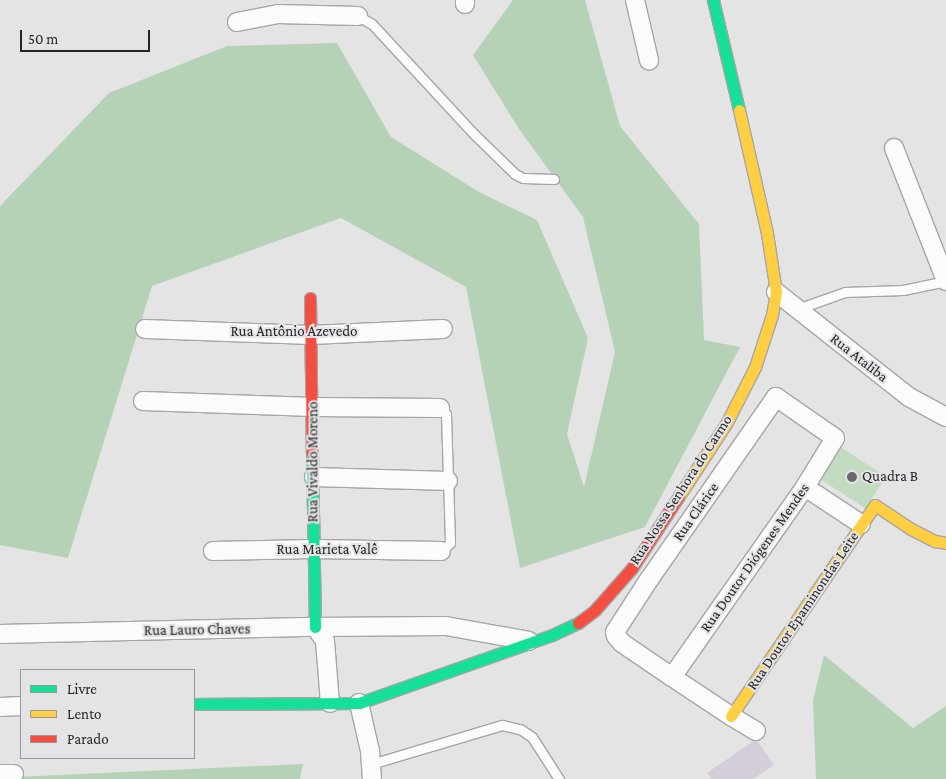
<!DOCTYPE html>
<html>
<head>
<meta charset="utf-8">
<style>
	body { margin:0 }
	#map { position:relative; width:946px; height:779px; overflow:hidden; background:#e4e4e5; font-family:"Crimson Pro",serif }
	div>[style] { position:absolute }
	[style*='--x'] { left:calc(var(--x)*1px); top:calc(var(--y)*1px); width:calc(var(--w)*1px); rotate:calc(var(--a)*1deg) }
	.green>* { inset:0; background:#c1dcc1; transform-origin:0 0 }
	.forest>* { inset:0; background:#b6d2b6 }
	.building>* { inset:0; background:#d3ced9 }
	.roads { filter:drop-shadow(1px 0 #a6a5a7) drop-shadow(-1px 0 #a6a5a7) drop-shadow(0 1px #a6a5a7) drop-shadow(0 -1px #a6a5a7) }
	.lane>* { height:9px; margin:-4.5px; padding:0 4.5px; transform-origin:4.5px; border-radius:4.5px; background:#fbfbfb }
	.street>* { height:18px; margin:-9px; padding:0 9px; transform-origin:9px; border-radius:9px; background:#fbfbfb }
	.fast>* { height:11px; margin:-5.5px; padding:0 5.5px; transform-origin:5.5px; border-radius:5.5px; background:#16e098 }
	.slow>* { height:11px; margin:-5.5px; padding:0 5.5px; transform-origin:5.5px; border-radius:5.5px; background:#ffcf43 }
	.jam>* { height:11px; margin:-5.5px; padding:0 5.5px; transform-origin:5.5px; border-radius:5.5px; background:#f24e42 }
	.dots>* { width:14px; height:14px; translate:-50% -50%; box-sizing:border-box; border:2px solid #e4e3e6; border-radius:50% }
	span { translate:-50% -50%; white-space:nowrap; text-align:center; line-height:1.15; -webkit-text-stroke:4px #e4e3e6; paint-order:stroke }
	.street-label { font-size:15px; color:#252526 }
	.poi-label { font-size:15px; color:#252526 }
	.left { translate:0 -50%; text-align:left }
	.legend { position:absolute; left:20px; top:669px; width:175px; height:90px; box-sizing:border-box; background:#e4e3e6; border:1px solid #989799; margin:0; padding:6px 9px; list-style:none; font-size:15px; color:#252526 }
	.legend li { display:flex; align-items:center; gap:10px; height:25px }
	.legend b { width:25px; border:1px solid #989799 }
	.scale { position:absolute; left:20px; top:30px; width:130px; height:22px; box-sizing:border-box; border:2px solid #252526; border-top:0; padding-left:6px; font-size:15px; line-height:18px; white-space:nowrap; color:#252526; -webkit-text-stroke:4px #e4e3e6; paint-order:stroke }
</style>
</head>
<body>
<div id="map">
	<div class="green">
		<i style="left:839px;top:446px;width:56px;height:38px;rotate:33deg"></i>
	</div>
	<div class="forest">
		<i style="clip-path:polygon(513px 0,585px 0,620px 126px,699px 224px,704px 340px,740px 347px,645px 527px,520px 568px,466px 287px,341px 218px,152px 286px,68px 558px,0 545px,0 206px,109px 93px,227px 46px,337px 43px,391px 137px,479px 192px,537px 220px,588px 338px,567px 434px,584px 487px,615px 352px,583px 217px,519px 129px,473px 55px)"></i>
		<i style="clip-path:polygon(824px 655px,913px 728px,946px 706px,946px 779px,816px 779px,813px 700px)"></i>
		<i style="clip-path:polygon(303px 764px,300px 779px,0 779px,15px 777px)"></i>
	</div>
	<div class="building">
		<i style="clip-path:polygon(756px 739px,774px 765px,753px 779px,711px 779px,707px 773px)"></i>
	</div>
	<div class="roads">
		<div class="lane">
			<i style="--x:358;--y:16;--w:16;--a:30"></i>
			<i style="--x:372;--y:24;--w:150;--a:47.2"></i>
			<i style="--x:474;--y:134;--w:57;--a:44.3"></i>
			<i style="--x:515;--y:174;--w:9;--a:27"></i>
			<i style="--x:523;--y:178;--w:31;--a:2"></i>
			<i style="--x:797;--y:309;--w:51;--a:-19.5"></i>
			<i style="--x:845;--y:292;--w:58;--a:-2"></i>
			<i style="--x:903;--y:290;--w:44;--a:-11.8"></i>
			<i style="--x:440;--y:408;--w:8;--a:45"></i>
			<i style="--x:446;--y:414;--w:129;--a:88.2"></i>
			<i style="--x:450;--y:543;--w:12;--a:138"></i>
			<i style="--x:371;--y:764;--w:137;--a:-16.6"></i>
			<i style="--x:502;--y:725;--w:18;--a:13"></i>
			<i style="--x:520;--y:729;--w:14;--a:34"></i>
			<i style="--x:532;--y:737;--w:50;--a:57.3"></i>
		</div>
		<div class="street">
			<i style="--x:465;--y:0;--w:4;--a:90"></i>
			<i style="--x:635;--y:0;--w:62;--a:76.9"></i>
			<i style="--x:237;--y:22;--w:42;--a:-11"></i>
			<i style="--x:278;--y:14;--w:80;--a:1.4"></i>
			<i style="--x:894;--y:148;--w:143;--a:68.6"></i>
			<i style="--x:776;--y:292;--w:169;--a:38.3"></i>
			<i style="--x:909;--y:397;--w:42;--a:28.4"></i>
			<i style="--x:145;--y:329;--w:166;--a:2.1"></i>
			<i style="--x:311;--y:335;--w:132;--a:-2.6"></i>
			<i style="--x:143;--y:401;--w:170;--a:2"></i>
			<i style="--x:313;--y:407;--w:127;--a:0.5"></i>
			<i style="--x:314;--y:477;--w:134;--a:1.7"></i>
			<i style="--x:805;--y:487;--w:67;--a:33.5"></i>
			<i style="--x:213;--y:551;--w:100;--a:-1.1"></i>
			<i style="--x:313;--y:549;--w:128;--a:0.9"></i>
			<i style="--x:315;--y:627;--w:17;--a:54"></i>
			<i style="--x:325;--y:641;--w:62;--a:85.4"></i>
			<i style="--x:0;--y:634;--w:315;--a:-1.3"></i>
			<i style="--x:315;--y:627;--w:131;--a:-0.4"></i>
			<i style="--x:446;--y:626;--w:84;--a:10.2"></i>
			<i style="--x:672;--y:677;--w:232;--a:-55"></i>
			<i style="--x:805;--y:487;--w:57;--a:-58.5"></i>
			<i style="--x:835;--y:438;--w:72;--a:-145.2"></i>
			<i style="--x:776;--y:397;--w:221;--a:124.8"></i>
			<i style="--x:650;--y:578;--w:64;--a:122.9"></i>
			<i style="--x:615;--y:632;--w:4;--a:76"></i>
			<i style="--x:616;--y:636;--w:9;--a:49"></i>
			<i style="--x:622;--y:643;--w:60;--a:34.2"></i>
			<i style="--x:672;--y:677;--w:71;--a:33.5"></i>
			<i style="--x:731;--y:716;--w:29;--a:31"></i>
			<i style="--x:359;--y:703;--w:49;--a:77.1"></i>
			<i style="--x:370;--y:751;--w:28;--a:86"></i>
			<i style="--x:0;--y:707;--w:21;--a:-3"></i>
			<i style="--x:0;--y:774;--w:14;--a:0"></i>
		</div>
		<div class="fast">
			<i style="--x:713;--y:0;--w:113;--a:76.7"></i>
			<i style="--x:312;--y:453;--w:174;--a:89"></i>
			<i style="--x:194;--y:704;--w:165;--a:-0.3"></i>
			<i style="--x:359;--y:703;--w:205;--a:-19.4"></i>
			<i style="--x:552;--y:635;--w:29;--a:-25"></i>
		</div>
		<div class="slow">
			<i style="--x:679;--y:496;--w:88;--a:-57"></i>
			<i style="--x:727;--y:422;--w:62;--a:-63"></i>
			<i style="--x:755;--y:367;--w:55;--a:-71.9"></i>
			<i style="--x:772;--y:315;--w:23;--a:-80"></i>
			<i style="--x:776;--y:292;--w:60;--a:-98.7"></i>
			<i style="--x:767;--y:233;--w:126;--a:-102.8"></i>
			<i style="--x:731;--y:716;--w:255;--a:-55.7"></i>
			<i style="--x:875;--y:505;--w:43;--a:33.7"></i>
			<i style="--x:911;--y:529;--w:27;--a:27"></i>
			<i style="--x:935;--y:541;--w:11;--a:10"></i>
		</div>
		<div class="jam">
			<i style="--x:310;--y:298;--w:155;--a:89.3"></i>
			<i style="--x:578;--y:623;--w:21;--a:-37"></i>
			<i style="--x:595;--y:610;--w:56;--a:-48.6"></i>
			<i style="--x:632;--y:568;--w:86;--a:-56.9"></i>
		</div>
	</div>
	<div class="dots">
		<i style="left:852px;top:477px;background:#686869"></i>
	</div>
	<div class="street-label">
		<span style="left:294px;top:332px">Rua Antônio Azevedo</span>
		<span style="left:859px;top:358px;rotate:38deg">Rua Ataliba</span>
		<span style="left:313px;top:462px;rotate:-90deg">Rua Vivaldo Moreno</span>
		<span style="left:681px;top:490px;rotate:-57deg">Rua Nossa Senhora do Carmo</span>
		<span style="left:696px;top:512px;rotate:-55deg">Rua Clárice</span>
		<span style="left:327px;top:550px">Rua Marieta Valê</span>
		<span style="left:755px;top:558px;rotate:-55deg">Rua Doutor Diógenes Mendes</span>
		<span style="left:803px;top:611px;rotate:-56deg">Rua Doutor Epaminondas Leite</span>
		<span style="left:197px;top:630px;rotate:-1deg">Rua Lauro Chaves</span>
	</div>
	<div class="poi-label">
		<span class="left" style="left:862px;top:477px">Quadra B</span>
	</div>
	<ul class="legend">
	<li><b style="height:6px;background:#16e098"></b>Livre</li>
	<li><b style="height:6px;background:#ffcf43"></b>Lento</li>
	<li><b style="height:6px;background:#f24e42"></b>Parado</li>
	</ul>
	<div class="scale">50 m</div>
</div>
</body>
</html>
